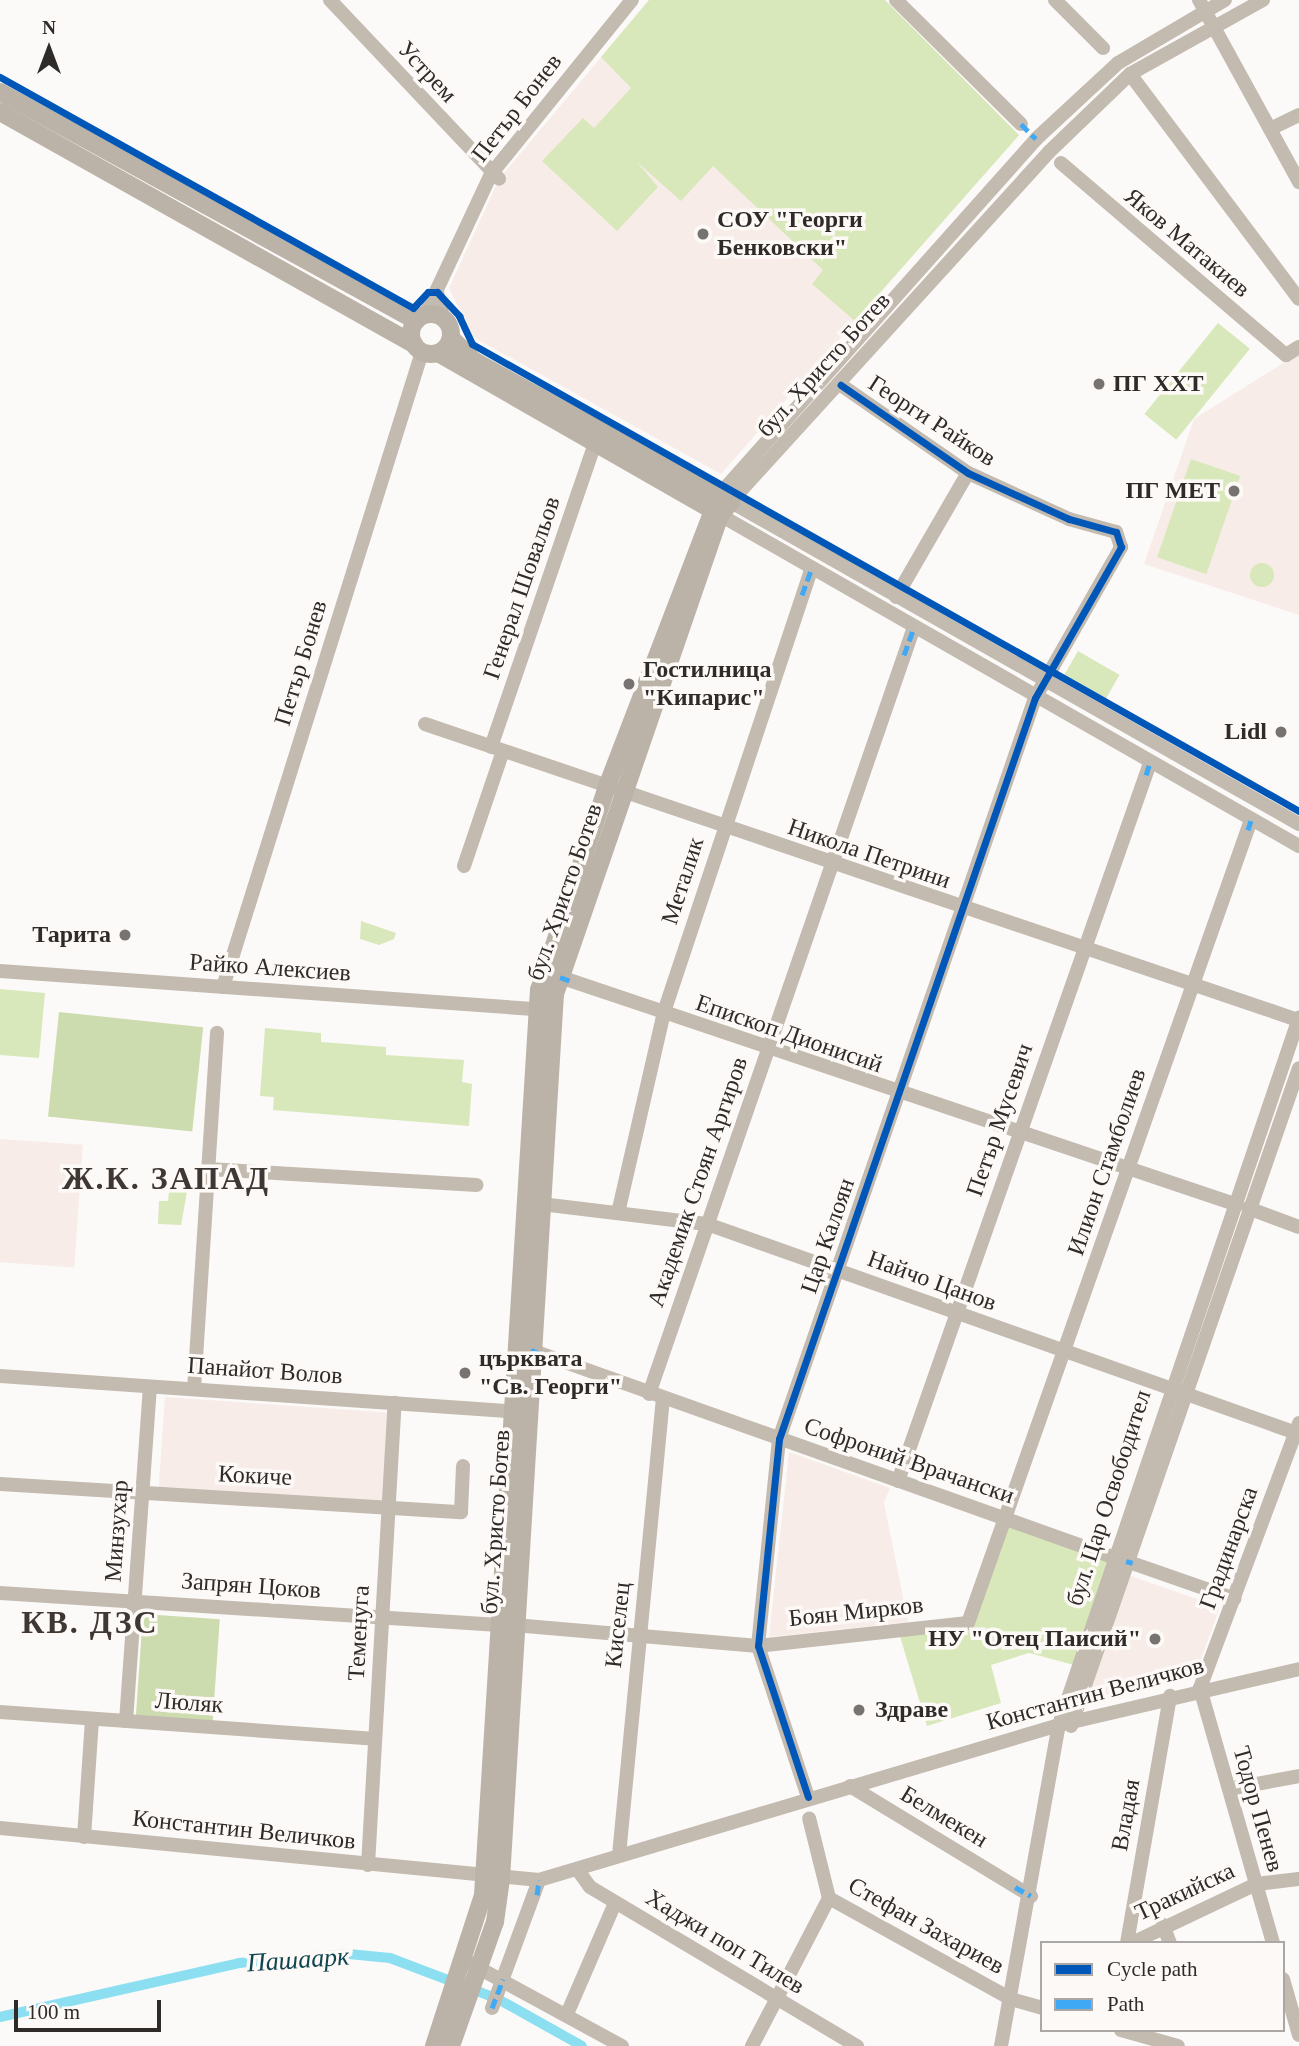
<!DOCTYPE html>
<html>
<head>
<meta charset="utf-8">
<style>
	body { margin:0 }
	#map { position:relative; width:1299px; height:2046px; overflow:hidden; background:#fcfaf8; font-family:"Times New Roman",serif }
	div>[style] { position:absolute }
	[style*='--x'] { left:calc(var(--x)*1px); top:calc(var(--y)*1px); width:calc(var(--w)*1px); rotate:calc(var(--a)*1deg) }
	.built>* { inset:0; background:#f7ece7; transform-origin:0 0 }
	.green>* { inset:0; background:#d8e8ba; transform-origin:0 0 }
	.round { border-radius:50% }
	.forest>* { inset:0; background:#cddcae; transform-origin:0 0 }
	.canal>* { height:10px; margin:-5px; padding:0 5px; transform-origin:5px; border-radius:5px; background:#8bdff1 }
	.minor>* { height:14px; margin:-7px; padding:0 7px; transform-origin:7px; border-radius:7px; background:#c3bab0 }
	.major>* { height:18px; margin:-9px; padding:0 9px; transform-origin:9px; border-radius:9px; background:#bbb3a8 }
	.major>.ring { margin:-9px; padding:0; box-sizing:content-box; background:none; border:18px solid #bbb3a8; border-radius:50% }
	.quiet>* { height:5px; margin-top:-2.5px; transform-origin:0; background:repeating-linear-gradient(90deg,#3fa9f5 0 10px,transparent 0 15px) }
	.cycleway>* { height:7px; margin:-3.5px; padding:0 3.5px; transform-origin:3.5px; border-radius:3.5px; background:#0057b8 }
	.dots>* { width:19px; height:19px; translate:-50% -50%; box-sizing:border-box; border:4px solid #fdf9f7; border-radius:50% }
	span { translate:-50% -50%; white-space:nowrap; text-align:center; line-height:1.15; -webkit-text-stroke:7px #fdf9f7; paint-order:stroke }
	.street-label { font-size:24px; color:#2f2b29 }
	.poi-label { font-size:24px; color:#2f2b29; font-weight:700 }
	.left { translate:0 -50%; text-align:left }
	.right { translate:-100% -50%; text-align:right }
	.water-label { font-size:26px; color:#0e4550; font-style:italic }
	.district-label { font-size:32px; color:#3f3733; font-weight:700; letter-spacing:2px }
	.legend { position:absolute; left:1040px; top:1941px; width:245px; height:91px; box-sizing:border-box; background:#fdf9f7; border:2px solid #aba7a5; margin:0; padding:9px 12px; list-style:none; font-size:21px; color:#2f2b29 }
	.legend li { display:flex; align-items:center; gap:14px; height:35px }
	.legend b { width:35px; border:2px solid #aba7a5 }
	.north { position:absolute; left:14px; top:14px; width:70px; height:70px; -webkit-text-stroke:5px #fdf9f7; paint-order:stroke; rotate:0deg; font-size:19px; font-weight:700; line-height:28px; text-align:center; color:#2f2b29 }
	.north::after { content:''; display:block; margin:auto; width:24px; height:32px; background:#2f2b29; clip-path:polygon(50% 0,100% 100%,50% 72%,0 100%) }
	.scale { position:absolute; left:14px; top:2000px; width:147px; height:32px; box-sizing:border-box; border:4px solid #2f2b29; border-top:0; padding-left:9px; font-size:21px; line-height:24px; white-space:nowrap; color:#2f2b29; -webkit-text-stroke:5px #fdf9f7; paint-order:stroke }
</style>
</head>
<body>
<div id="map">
	<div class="built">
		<i style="clip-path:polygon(649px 0,885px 0,1019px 135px,721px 474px,473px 337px,449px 288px,499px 179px)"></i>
		<i style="clip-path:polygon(1299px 353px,1299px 615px,1144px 564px,1194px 419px)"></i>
		<i style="left:0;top:1139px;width:83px;height:123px;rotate:4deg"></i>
		<i style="left:165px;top:1397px;width:227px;height:90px;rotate:4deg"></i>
		<i style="clip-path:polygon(789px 1452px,890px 1488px,884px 1503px,908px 1622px,769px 1637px)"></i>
		<i style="clip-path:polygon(1122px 1573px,1220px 1607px,1197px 1670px,1100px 1698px,1084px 1690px)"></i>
	</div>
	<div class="green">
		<i style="clip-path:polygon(649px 0,885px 0,1019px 135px,855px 321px,812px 284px,823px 270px,713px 166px,681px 201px,637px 162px,658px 187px,617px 231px,542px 161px,583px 118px,594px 128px,631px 88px,601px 57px)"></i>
		<i style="left:1218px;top:323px;width:41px;height:117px;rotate:39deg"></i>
		<i style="left:1191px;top:459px;width:52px;height:104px;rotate:19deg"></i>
		<i style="left:759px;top:503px;width:166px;height:13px;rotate:30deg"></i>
		<i class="round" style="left:1250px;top:563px;width:24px;height:24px"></i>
		<i style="left:1078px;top:651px;width:48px;height:30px;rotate:30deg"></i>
		<i style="clip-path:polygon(361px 921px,396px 933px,394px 939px,379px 945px,360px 939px)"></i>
		<i style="clip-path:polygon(0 989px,45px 993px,39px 1058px,0 1055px)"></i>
		<i style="clip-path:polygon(265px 1028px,321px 1033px,321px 1042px,386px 1047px,386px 1055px,464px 1060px,462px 1082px,472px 1084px,469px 1126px,273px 1110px,274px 1097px,260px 1096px)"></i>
		<i style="clip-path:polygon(169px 1191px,187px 1192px,181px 1225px,158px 1224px,159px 1201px,168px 1201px)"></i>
		<i style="clip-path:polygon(1006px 1519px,1113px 1557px,1078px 1666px,1029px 1653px,991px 1665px,1001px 1703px,927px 1726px,898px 1630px,968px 1622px)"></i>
	</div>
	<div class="forest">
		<i style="left:59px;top:1012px;width:145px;height:105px;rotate:6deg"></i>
		<i style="left:143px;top:1614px;width:77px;height:104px;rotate:4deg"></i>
	</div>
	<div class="canal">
		<i style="--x:0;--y:2017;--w:245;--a:-12.7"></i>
		<i style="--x:239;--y:1963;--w:110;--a:-4.7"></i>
		<i style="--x:349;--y:1954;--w:41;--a:5.6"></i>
		<i style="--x:390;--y:1958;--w:116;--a:20.8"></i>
		<i style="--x:498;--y:1999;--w:96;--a:29.2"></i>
	</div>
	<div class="minor">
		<i style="--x:330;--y:0;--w:246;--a:46.6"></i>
		<i style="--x:896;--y:0;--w:176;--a:44.8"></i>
		<i style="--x:1055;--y:0;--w:68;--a:45"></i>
		<i style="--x:1199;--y:0;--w:208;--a:61.2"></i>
		<i style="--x:1263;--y:0;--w:152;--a:150.9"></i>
		<i style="--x:1130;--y:74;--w:112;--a:136.1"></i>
		<i style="--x:1049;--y:152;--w:473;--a:132.3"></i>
		<i style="--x:731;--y:502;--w:653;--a:29.55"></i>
		<i style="--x:1130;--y:74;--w:281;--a:53.1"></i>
		<i style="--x:1270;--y:129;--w:32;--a:-26"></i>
		<i style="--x:1061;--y:163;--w:296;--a:40.5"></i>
		<i style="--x:1286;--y:355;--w:15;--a:-32"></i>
		<i style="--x:437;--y:292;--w:26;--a:77"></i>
		<i style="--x:425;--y:315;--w:156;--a:-64.9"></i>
		<i style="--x:491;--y:174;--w:224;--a:-51"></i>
		<i style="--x:719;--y:495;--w:477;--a:-48.3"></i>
		<i style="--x:1036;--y:139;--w:112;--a:-42.8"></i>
		<i style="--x:1118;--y:63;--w:124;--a:-30.5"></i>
		<i style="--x:720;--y:515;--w:667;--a:29.76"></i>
		<i style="--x:896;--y:597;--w:143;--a:-59.9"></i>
		<i style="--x:425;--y:724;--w:922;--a:18.73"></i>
		<i style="--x:491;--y:747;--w:320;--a:-71.1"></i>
		<i style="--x:464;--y:866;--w:121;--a:-71.3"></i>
		<i style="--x:0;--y:971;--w:549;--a:4.07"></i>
		<i style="--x:560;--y:977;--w:709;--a:18.59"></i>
		<i style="--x:223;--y:987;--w:665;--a:-72.6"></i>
		<i style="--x:208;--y:1169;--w:269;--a:3.4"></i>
		<i style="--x:533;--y:1203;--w:175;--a:6.9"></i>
		<i style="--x:707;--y:1224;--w:628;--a:19.53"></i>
		<i style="--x:1248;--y:1208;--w:54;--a:20.4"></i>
		<i style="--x:618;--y:1213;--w:206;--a:-77.1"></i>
		<i style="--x:664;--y:1012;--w:468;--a:-71.6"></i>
		<i style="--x:531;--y:1350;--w:618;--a:19.58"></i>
		<i style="--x:0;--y:1376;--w:523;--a:3.95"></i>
		<i style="--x:194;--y:1389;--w:357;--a:-86.3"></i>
		<i style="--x:649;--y:1394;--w:811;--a:-70.94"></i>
		<i style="--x:898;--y:1481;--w:761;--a:-70.66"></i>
		<i style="--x:0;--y:1484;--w:462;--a:3.5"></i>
		<i style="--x:461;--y:1512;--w:46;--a:-87.5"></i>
		<i style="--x:1126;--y:1561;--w:115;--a:19.2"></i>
		<i style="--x:0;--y:1593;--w:500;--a:3.67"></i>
		<i style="--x:514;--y:1625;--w:245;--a:4.9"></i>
		<i style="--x:758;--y:1646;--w:211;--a:-6.3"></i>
		<i style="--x:968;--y:1623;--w:851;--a:-70.59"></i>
		<i style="--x:0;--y:1712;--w:376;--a:4.1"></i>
		<i style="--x:126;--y:1721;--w:335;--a:-85.9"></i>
		<i style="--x:1071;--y:1726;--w:696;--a:-70.89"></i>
		<i style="--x:850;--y:1786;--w:212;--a:31.3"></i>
		<i style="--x:1229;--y:1789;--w:71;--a:-10.5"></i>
		<i style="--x:808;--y:1797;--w:159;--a:-108.3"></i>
		<i style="--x:758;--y:1646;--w:208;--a:-84.2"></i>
		<i style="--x:779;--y:1439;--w:784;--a:-70.94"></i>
		<i style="--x:1035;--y:698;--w:174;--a:-60.3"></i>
		<i style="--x:1121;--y:547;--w:16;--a:-108"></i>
		<i style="--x:1116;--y:532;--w:49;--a:-164.5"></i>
		<i style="--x:1069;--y:519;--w:111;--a:-155.5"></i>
		<i style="--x:968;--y:473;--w:155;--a:-145.3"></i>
		<i style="--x:0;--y:1828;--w:542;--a:5.51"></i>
		<i style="--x:539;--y:1880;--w:543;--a:-16.6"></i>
		<i style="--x:1059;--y:1725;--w:246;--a:-13.1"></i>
		<i style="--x:84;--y:1837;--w:118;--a:-86.1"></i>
		<i style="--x:619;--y:1855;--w:458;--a:-84.5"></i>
		<i style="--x:368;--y:1865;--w:463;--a:-86.7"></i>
		<i style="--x:577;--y:1869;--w:22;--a:54"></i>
		<i style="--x:590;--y:1887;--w:311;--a:30.8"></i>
		<i style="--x:829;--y:1898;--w:208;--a:29"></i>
		<i style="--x:1011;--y:1999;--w:32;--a:16"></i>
		<i style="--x:1163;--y:1925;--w:19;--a:69"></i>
		<i style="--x:1127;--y:1943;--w:251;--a:-80.1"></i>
		<i style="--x:1132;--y:1943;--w:137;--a:-25.4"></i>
		<i style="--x:1256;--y:1884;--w:43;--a:-6.6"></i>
		<i style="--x:1273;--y:1943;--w:265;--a:-106"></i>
		<i style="--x:1200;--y:1688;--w:283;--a:-69.5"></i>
		<i style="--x:464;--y:1960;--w:180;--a:28.6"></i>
		<i style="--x:1283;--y:1979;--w:58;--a:74.1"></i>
		<i style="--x:492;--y:2008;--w:136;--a:-69.8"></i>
		<i style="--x:567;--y:2014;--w:121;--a:-66.6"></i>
		<i style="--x:1121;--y:2030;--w:59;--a:15.7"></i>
		<i style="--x:752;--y:2046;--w:167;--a:-62.5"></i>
		<i style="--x:829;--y:1898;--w:82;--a:-104"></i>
		<i style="--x:1001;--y:2046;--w:326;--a:-79.8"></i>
		<i style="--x:1059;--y:1725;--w:747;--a:-71.25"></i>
	</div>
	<div class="major">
		<i style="--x:0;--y:92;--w:475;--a:28.8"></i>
		<i style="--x:0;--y:112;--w:475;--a:29.3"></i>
		<i class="ring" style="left:411px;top:314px;width:22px;height:22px"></i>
		<i style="--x:438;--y:353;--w:322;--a:29.8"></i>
		<i style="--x:434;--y:2046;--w:159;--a:-72"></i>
		<i style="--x:483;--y:1895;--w:907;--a:-86.46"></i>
		<i style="--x:539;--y:990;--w:217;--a:-71.5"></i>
		<i style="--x:608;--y:784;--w:310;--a:-69"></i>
		<i style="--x:451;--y:2046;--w:132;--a:-70.5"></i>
		<i style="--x:495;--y:1922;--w:43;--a:-82.1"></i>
		<i style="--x:501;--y:1879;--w:887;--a:-86.51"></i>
		<i style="--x:555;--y:994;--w:507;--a:-70.99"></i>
		<i style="--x:720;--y:515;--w:17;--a:-50"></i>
		<i style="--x:731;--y:502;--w:293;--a:-151.2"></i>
		<i style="--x:474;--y:361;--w:33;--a:-135"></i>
	</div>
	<div class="quiet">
		<i style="--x:1021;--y:124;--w:21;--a:45"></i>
		<i style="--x:802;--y:595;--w:29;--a:-70"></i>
		<i style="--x:904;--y:655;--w:30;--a:-70"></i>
		<i style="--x:1146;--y:775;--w:13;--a:-72"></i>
		<i style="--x:1248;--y:830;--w:10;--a:-73"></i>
		<i style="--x:560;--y:977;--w:14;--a:21"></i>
		<i style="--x:531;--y:1350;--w:25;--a:23"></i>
		<i style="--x:1126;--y:1561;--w:7;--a:16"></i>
		<i style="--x:1015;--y:1887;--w:18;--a:29"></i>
		<i style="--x:537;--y:1895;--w:15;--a:-82"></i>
		<i style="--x:492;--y:2008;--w:31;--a:-69"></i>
	</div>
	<div class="cycleway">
		<i style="--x:0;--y:77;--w:473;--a:29.2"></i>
		<i style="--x:413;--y:308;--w:22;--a:-47"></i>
		<i style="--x:428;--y:292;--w:9;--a:0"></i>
		<i style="--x:437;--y:292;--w:33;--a:47"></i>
		<i style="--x:459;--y:316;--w:31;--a:65"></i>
		<i style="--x:472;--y:344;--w:950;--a:29.45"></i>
		<i style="--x:808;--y:1797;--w:159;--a:-108.3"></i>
		<i style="--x:758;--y:1646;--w:208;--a:-84.2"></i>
		<i style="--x:779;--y:1439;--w:784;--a:-70.94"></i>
		<i style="--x:1035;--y:698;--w:174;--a:-60.3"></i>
		<i style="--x:1121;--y:547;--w:16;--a:-108"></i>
		<i style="--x:1116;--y:532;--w:49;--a:-164.5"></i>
		<i style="--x:1069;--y:519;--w:111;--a:-155.5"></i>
		<i style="--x:968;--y:473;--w:155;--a:-145.3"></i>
	</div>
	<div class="dots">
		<i style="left:703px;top:234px;background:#777371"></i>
		<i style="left:1099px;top:384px;background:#777371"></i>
		<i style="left:1234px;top:491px;background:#777371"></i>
		<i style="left:629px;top:684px;background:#777371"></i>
		<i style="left:1281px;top:732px;background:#777371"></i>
		<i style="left:125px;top:935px;background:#777371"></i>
		<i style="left:465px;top:1373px;background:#777371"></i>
		<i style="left:1155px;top:1639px;background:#777371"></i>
		<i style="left:859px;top:1710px;background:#777371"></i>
	</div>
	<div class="street-label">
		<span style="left:427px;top:72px;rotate:47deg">Устрем</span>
		<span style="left:517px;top:108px;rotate:-52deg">Петър Бонев</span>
		<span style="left:1187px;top:243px;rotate:40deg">Яков Матакиев</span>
		<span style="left:824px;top:365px;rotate:-48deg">бул. Христо Ботев</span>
		<span style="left:932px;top:421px;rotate:33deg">Георги Райков</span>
		<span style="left:522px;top:588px;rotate:-71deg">Генерал Шовальов</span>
		<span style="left:301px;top:663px;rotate:-73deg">Петър Бонев</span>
		<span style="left:869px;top:854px;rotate:19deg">Никола Петрини</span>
		<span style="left:683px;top:881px;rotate:-72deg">Металик</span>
		<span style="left:565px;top:892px;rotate:-71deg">бул. Христо Ботев</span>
		<span style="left:270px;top:968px;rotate:4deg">Райко Алексиев</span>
		<span style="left:789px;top:1034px;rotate:19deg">Епископ Дионисий</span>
		<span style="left:1000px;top:1120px;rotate:-71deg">Петър Мусевич</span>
		<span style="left:1107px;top:1162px;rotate:-71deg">Илион Стамболиев</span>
		<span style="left:698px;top:1182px;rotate:-71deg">Академик Стоян Аргиров</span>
		<span style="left:828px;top:1236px;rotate:-71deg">Цар Калоян</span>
		<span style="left:932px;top:1281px;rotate:20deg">Найчо Цанов</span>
		<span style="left:265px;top:1371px;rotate:4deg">Панайот Волов</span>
		<span style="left:909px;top:1461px;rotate:19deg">Софроний Врачански</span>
		<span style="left:255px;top:1476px;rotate:3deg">Кокиче</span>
		<span style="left:1109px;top:1498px;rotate:-72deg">бул. Цар Освободител</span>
		<span style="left:496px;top:1522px;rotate:-86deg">бул. Христо Ботев</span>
		<span style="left:117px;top:1531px;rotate:-86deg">Минзухар</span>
		<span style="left:1229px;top:1548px;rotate:-70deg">Градинарска</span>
		<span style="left:251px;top:1586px;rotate:4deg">Запрян Цоков</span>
		<span style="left:856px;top:1612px;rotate:-6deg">Боян Мирков</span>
		<span style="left:618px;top:1625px;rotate:-84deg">Киселец</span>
		<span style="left:359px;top:1633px;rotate:-87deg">Теменуга</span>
		<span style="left:1095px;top:1694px;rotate:-15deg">Константин Величков</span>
		<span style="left:189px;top:1703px;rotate:4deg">Люляк</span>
		<span style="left:1258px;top:1809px;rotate:74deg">Тодор Пенев</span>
		<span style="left:1126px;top:1815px;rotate:-80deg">Владая</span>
		<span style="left:944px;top:1817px;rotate:31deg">Белмекен</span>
		<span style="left:244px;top:1830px;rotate:6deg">Константин Величков</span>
		<span style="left:1185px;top:1892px;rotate:-25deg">Тракийска</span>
		<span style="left:926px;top:1926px;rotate:29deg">Стефан Захариев</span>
		<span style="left:725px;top:1942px;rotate:31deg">Хаджи поп Тилев</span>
	</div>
	<div class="poi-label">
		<span class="left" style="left:717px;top:234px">СОУ "Георги<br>Бенковски"</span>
		<span class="left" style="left:1113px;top:384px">ПГ ХХТ</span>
		<span class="right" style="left:1220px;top:491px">ПГ МЕТ</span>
		<span class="left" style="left:643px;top:684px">Гостилница<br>"Кипарис"</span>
		<span class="right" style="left:1267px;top:732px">Lidl</span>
		<span class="right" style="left:111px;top:935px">Тарита</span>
		<span class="left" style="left:479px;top:1373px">църквата<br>"Св. Георги"</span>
		<span class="right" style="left:1141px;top:1639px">НУ "Отец Паисий"</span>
		<span class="left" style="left:875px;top:1710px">Здраве</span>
	</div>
	<div class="water-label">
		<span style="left:298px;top:1960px;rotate:-4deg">Пашаарк</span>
	</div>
	<div class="district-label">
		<span style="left:166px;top:1178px">Ж.К. ЗАПАД</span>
		<span style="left:90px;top:1622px">КВ. ДЗС</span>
	</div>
	<ul class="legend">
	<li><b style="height:9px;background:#0057b8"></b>Cycle path</li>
	<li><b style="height:9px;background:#3fa9f5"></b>Path</li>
	</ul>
	<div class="north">N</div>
	<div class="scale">100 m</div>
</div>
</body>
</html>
